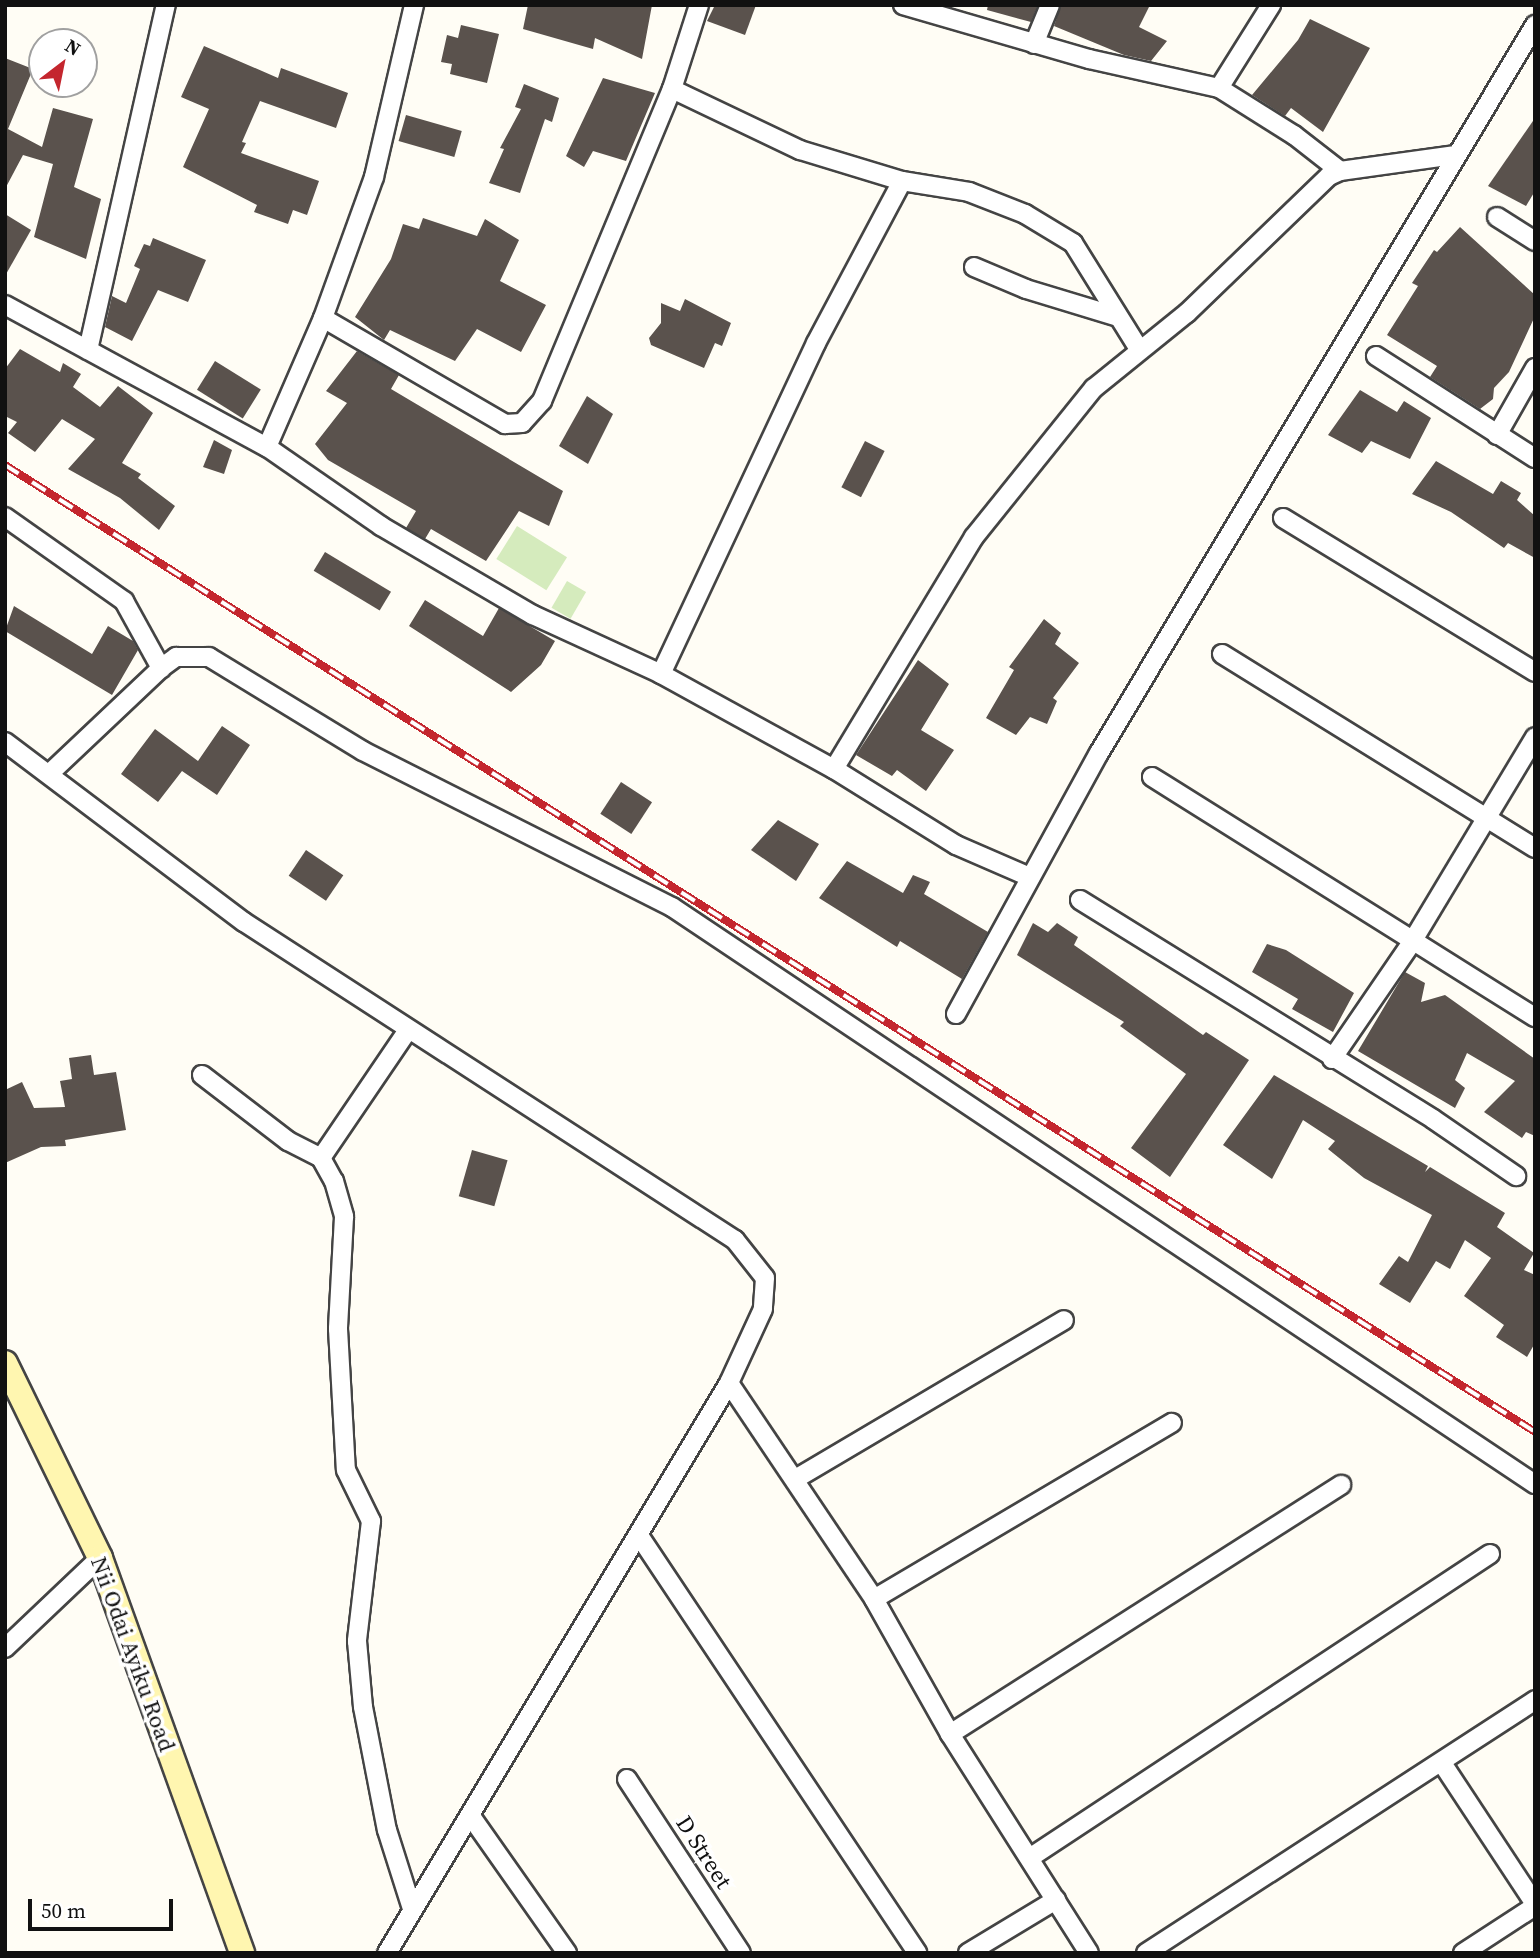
<!DOCTYPE html>
<html>
<head>
<meta charset="utf-8">
<style>
	body { margin:0 }
	#map { position:relative; width:1540px; height:1958px; overflow:hidden; background:#fffdf5; font-family:"Source Serif 4",serif }
	div>[style] { position:absolute }
	[style*='--x'] { left:calc(var(--x)*1px); top:calc(var(--y)*1px); width:calc(var(--w)*1px); rotate:calc(var(--a)*1deg) }
	.green>* { inset:0; background:#d5ebbd; transform-origin:0 0 }
	.building>* { inset:0; background:#5a524d; transform-origin:0 0 }
	.roads { filter:drop-shadow(2px 0 #444) drop-shadow(-2px 0 #444) drop-shadow(0 2px #444) drop-shadow(0 -2px #444) }
	.street>* { height:18px; margin:-9px; padding:0 9px; transform-origin:9px; border-radius:9px; background:#fff }
	.secondary>* { height:24px; margin:-12px; padding:0 12px; transform-origin:12px; border-radius:12px; background:#fff6b0 }
	.rail>* { height:8px; margin-top:-4px; transform-origin:0; background:repeating-linear-gradient(90deg,#fff 0 16px,#c4262e 0 32px); box-sizing:border-box; border-block:2px solid #c4262e }
	span { translate:-50% -50%; white-space:nowrap; text-align:center; line-height:1.15; -webkit-text-stroke:7px #fff; paint-order:stroke }
	.street-label { font-size:23px; color:#111 }
	.frame { position:absolute; inset:0; border:7px solid #111; pointer-events:none }
	.north { position:absolute; left:28px; top:28px; width:70px; height:70px; box-sizing:border-box; background:#fff; border:2px solid #a0a0a0; border-radius:50%; rotate:32deg; font-size:19px; font-weight:700; line-height:28px; text-align:center; color:#111 }
	.north::after { content:''; display:block; margin:auto; width:24px; height:32px; background:#c4262e; clip-path:polygon(50% 0,100% 100%,50% 72%,0 100%) }
	.scale { position:absolute; left:28px; top:1899px; width:145px; height:32px; box-sizing:border-box; border:4px solid #111; border-top:0; padding-left:9px; font-size:21px; line-height:24px; white-space:nowrap; color:#111; -webkit-text-stroke:5px #fff; paint-order:stroke }
</style>
</head>
<body>
<div id="map">
	<div class="green">
		<i style="left:517px;top:526px;width:59px;height:39px;rotate:32deg"></i>
		<i style="left:567px;top:581px;width:22px;height:31px;rotate:30deg"></i>
	</div>
	<div class="building">
		<i style="clip-path:polygon(528px 5px,652px 5px,642px 59px,595px 38px,593px 49px,523px 29px)"></i>
		<i style="clip-path:polygon(715px 5px,756px 5px,745px 35px,707px 21px)"></i>
		<i style="clip-path:polygon(988px 5px,1038px 5px,1031px 22px,987px 10px)"></i>
		<i style="clip-path:polygon(1061px 5px,1150px 5px,1139px 27px,1167px 41px,1151px 61px,1124px 55px,1054px 26px)"></i>
		<i style="clip-path:polygon(1310px 19px,1370px 48px,1323px 132px,1291px 108px,1285px 116px,1252px 95px,1298px 40px)"></i>
		<i style="clip-path:polygon(461px 25px,499px 34px,487px 83px,450px 74px,452px 64px,441px 62px,447px 35px,458px 38px)"></i>
		<i style="clip-path:polygon(204px 46px,278px 78px,281px 68px,348px 93px,336px 128px,260px 101px,242px 142px,246px 143px,241px 153px,319px 181px,307px 215px,293px 210px,288px 224px,254px 212px,257px 205px,183px 167px,209px 109px,181px 97px)"></i>
		<i style="clip-path:polygon(5px 58px,33px 69px,8px 129px,42px 147px,53px 108px,93px 119px,74px 187px,101px 199px,86px 259px,34px 237px,53px 164px,23px 155px,5px 189px)"></i>
		<i style="clip-path:polygon(603px 78px,655px 93px,626px 161px,593px 151px,584px 167px,566px 156px)"></i>
		<i style="clip-path:polygon(524px 84px,559px 98px,552px 122px,545px 119px,520px 193px,489px 183px,504px 149px,500px 148px,521px 109px,515px 107px)"></i>
		<i style="left:406px;top:115px;width:58px;height:27px;rotate:16deg"></i>
		<i style="clip-path:polygon(1535px 118px,1535px 191px,1526px 206px,1488px 186px)"></i>
		<i style="clip-path:polygon(5px 214px,31px 230px,5px 276px)"></i>
		<i style="clip-path:polygon(423px 218px,477px 236px,485px 219px,519px 240px,500px 281px,546px 305px,521px 352px,477px 329px,455px 361px,390px 330px,384px 340px,355px 317px,391px 259px,403px 224px,419px 229px)"></i>
		<i style="clip-path:polygon(1460px 227px,1535px 295px,1535px 316px,1509px 372px,1494px 388px,1493px 399px,1480px 409px,1430px 377px,1437px 366px,1387px 335px,1418px 286px,1412px 283px,1434px 250px,1437px 252px)"></i>
		<i style="clip-path:polygon(153px 238px,206px 260px,188px 302px,158px 290px,132px 341px,105px 327px,112px 296px,126px 303px,140px 269px,134px 266px,144px 244px,150px 246px)"></i>
		<i style="clip-path:polygon(685px 299px,731px 323px,722px 346px,715px 343px,704px 368px,651px 345px,649px 338px,661px 323px,661px 303px,680px 311px)"></i>
		<i style="clip-path:polygon(20px 349px,60px 372px,63px 363px,81px 374px,73px 387px,100px 407px,118px 386px,153px 413px,122px 463px,141px 474px,138px 478px,175px 506px,159px 530px,120px 498px,68px 469px,95px 439px,62px 419px,35px 452px,8px 433px,17px 422px,5px 416px,5px 369px)"></i>
		<i style="clip-path:polygon(357px 351px,399px 375px,391px 389px,563px 491px,549px 526px,519px 511px,486px 561px,431px 529px,425px 539px,406px 528px,416px 511px,328px 460px,315px 444px,347px 403px,326px 391px)"></i>
		<i style="left:215px;top:361px;width:54px;height:34px;rotate:32deg"></i>
		<i style="clip-path:polygon(1360px 390px,1397px 412px,1404px 401px,1431px 418px,1410px 459px,1371px 441px,1362px 453px,1328px 435px)"></i>
		<i style="clip-path:polygon(587px 396px,613px 414px,588px 464px,559px 446px)"></i>
		<i style="clip-path:polygon(214px 440px,232px 450px,224px 474px,203px 467px)"></i>
		<i style="left:865px;top:441px;width:22px;height:52px;rotate:27deg"></i>
		<i style="clip-path:polygon(1436px 461px,1493px 494px,1501px 481px,1521px 493px,1517px 500px,1535px 516px,1535px 558px,1508px 543px,1504px 548px,1451px 512px,1412px 494px)"></i>
		<i style="left:325px;top:552px;width:77px;height:22px;rotate:31deg"></i>
		<i style="clip-path:polygon(425px 600px,483px 636px,499px 608px,555px 641px,541px 665px,511px 692px,409px 626px)"></i>
		<i style="clip-path:polygon(14px 606px,92px 654px,108px 626px,133px 641px,138px 650px,112px 695px,5px 631px)"></i>
		<i style="clip-path:polygon(1044px 619px,1061px 633px,1055px 644px,1079px 663px,1053px 698px,1057px 701px,1047px 724px,1030px 717px,1016px 735px,986px 718px,1014px 670px,1009px 667px)"></i>
		<i style="clip-path:polygon(918px 660px,949px 684px,921px 730px,954px 750px,926px 791px,897px 770px,892px 776px,856px 755px)"></i>
		<i style="clip-path:polygon(222px 726px,250px 745px,217px 795px,182px 771px,158px 802px,121px 774px,155px 729px,198px 761px)"></i>
		<i style="left:621px;top:782px;width:37px;height:38px;rotate:33deg"></i>
		<i style="clip-path:polygon(778px 820px,819px 844px,796px 881px,751px 850px)"></i>
		<i style="left:306px;top:850px;width:45px;height:31px;rotate:34deg"></i>
		<i style="clip-path:polygon(847px 861px,903px 893px,913px 875px,930px 882px,924px 894px,988px 932px,962px 979px,900px 941px,897px 947px,819px 898px)"></i>
		<i style="clip-path:polygon(1033px 923px,1048px 932px,1057px 923px,1078px 937px,1074px 945px,1203px 1035px,1206px 1032px,1249px 1060px,1170px 1177px,1131px 1148px,1186px 1074px,1120px 1026px,1124px 1022px,1017px 955px)"></i>
		<i style="clip-path:polygon(1267px 944px,1286px 950px,1354px 993px,1333px 1032px,1292px 1009px,1298px 999px,1252px 972px)"></i>
		<i style="clip-path:polygon(1405px 972px,1425px 983px,1421px 1002px,1445px 995px,1535px 1059px,1535px 1136px,1526px 1132px,1522px 1138px,1484px 1112px,1515px 1081px,1467px 1053px,1455px 1080px,1465px 1088px,1455px 1108px,1358px 1051px)"></i>
		<i style="clip-path:polygon(91px 1055px,94px 1075px,116px 1072px,126px 1130px,65px 1140px,66px 1146px,41px 1147px,5px 1163px,5px 1090px,22px 1082px,34px 1108px,65px 1107px,60px 1081px,72px 1079px,69px 1058px)"></i>
		<i style="clip-path:polygon(1274px 1075px,1428px 1166px,1425px 1172px,1430px 1167px,1505px 1213px,1497px 1227px,1534px 1253px,1524px 1270px,1535px 1275px,1535px 1343px,1527px 1357px,1496px 1337px,1504px 1325px,1464px 1296px,1491px 1258px,1465px 1240px,1450px 1269px,1436px 1261px,1410px 1303px,1379px 1284px,1399px 1256px,1408px 1262px,1432px 1215px,1364px 1178px,1328px 1149px,1335px 1141px,1303px 1120px,1272px 1179px,1223px 1145px)"></i>
		<i style="left:472px;top:1150px;width:37px;height:48px;rotate:16deg"></i>
	</div>
	<div class="roads">
		<div class="street">
			<i style="--x:903;--y:5;--w:194;--a:16.2"></i>
			<i style="--x:1089;--y:59;--w:133;--a:12.6"></i>
			<i style="--x:1219;--y:88;--w:89;--a:32.1"></i>
			<i style="--x:1294;--y:135;--w:58;--a:38"></i>
			<i style="--x:1034;--y:44;--w:42;--a:-67.7"></i>
			<i style="--x:1219;--y:88;--w:98;--a:-57.9"></i>
			<i style="--x:672;--y:89;--w:142;--a:25.5"></i>
			<i style="--x:800;--y:150;--w:107;--a:16.9"></i>
			<i style="--x:902;--y:181;--w:68;--a:9.3"></i>
			<i style="--x:969;--y:192;--w:60;--a:21.4"></i>
			<i style="--x:1025;--y:214;--w:56;--a:31.1"></i>
			<i style="--x:1073;--y:243;--w:125;--a:58.1"></i>
			<i style="--x:1497;--y:217;--w:45;--a:32.3"></i>
			<i style="--x:974;--y:267;--w:56;--a:22.9"></i>
			<i style="--x:1026;--y:289;--w:96;--a:16.9"></i>
			<i style="--x:5;--y:305;--w:298;--a:28.5"></i>
			<i style="--x:267;--y:447;--w:139;--a:34.7"></i>
			<i style="--x:381;--y:526;--w:176;--a:30.4"></i>
			<i style="--x:533;--y:615;--w:141;--a:24.7"></i>
			<i style="--x:661;--y:674;--w:197;--a:28.8"></i>
			<i style="--x:834;--y:769;--w:144;--a:31.9"></i>
			<i style="--x:956;--y:845;--w:81;--a:23.4"></i>
			<i style="--x:323;--y:318;--w:211;--a:30.2"></i>
			<i style="--x:505;--y:424;--w:17;--a:-3"></i>
			<i style="--x:522;--y:423;--w:30;--a:-48"></i>
			<i style="--x:542;--y:401;--w:338;--a:-67.4"></i>
			<i style="--x:672;--y:89;--w:88;--a:-72.2"></i>
			<i style="--x:88;--y:350;--w:354;--a:-77.3"></i>
			<i style="--x:1376;--y:356;--w:189;--a:32.7"></i>
			<i style="--x:1497;--y:435;--w:77;--a:-60.4"></i>
			<i style="--x:267;--y:447;--w:141;--a:-66.5"></i>
			<i style="--x:323;--y:318;--w:150;--a:-70.1"></i>
			<i style="--x:374;--y:177;--w:177;--a:-76.9"></i>
			<i style="--x:5;--y:517;--w:146;--a:35.2"></i>
			<i style="--x:124;--y:601;--w:77;--a:61.1"></i>
			<i style="--x:1283;--y:518;--w:295;--a:31.4"></i>
			<i style="--x:1222;--y:654;--w:368;--a:31.8"></i>
			<i style="--x:661;--y:674;--w:365;--a:-64.9"></i>
			<i style="--x:816;--y:343;--w:183;--a:-62"></i>
			<i style="--x:5;--y:742;--w:299;--a:37"></i>
			<i style="--x:244;--y:922;--w:585;--a:32.93"></i>
			<i style="--x:735;--y:1240;--w:48;--a:51.7"></i>
			<i style="--x:765;--y:1278;--w:31;--a:94"></i>
			<i style="--x:763;--y:1309;--w:81;--a:114.7"></i>
			<i style="--x:729;--y:1383;--w:665;--a:120.96"></i>
			<i style="--x:834;--y:769;--w:271;--a:-58.9"></i>
			<i style="--x:974;--y:537;--w:191;--a:-51.2"></i>
			<i style="--x:1094;--y:388;--w:119;--a:-38.9"></i>
			<i style="--x:1187;--y:313;--w:197;--a:-44"></i>
			<i style="--x:1329;--y:176;--w:12;--a:-24"></i>
			<i style="--x:1340;--y:171;--w:117;--a:-7.9"></i>
			<i style="--x:49;--y:774;--w:154;--a:-43.4"></i>
			<i style="--x:161;--y:668;--w:19;--a:-36"></i>
			<i style="--x:176;--y:657;--w:33;--a:0"></i>
			<i style="--x:209;--y:657;--w:180;--a:31.4"></i>
			<i style="--x:363;--y:751;--w:346;--a:26.8"></i>
			<i style="--x:672;--y:907;--w:1038;--a:33.77"></i>
			<i style="--x:1152;--y:777;--w:452;--a:32.1"></i>
			<i style="--x:1080;--y:900;--w:415;--a:31.8"></i>
			<i style="--x:1433;--y:1119;--w:101;--a:34.5"></i>
			<i style="--x:956;--y:1014;--w:298;--a:-61.3"></i>
			<i style="--x:1099;--y:753;--w:849;--a:-59.08"></i>
			<i style="--x:1332;--y:1059;--w:142;--a:-55.6"></i>
			<i style="--x:1412;--y:942;--w:239;--a:-59"></i>
			<i style="--x:202;--y:1075;--w:108;--a:37.5"></i>
			<i style="--x:288;--y:1141;--w:37;--a:27"></i>
			<i style="--x:321;--y:1158;--w:26;--a:61"></i>
			<i style="--x:334;--y:1181;--w:37;--a:74"></i>
			<i style="--x:344;--y:1217;--w:112;--a:93.1"></i>
			<i style="--x:338;--y:1329;--w:141;--a:86.8"></i>
			<i style="--x:346;--y:1470;--w:57;--a:63.9"></i>
			<i style="--x:371;--y:1521;--w:121;--a:96.7"></i>
			<i style="--x:357;--y:1641;--w:66;--a:84.8"></i>
			<i style="--x:363;--y:1707;--w:125;--a:79"></i>
			<i style="--x:387;--y:1830;--w:83;--a:72.4"></i>
			<i style="--x:321;--y:1158;--w:155;--a:-55.8"></i>
			<i style="--x:729;--y:1383;--w:260;--a:56.1"></i>
			<i style="--x:874;--y:1599;--w:155;--a:60.6"></i>
			<i style="--x:950;--y:1734;--w:259;--a:57.6"></i>
			<i style="--x:797;--y:1478;--w:310;--a:-30.6"></i>
			<i style="--x:640;--y:1537;--w:500;--a:56.3"></i>
			<i style="--x:874;--y:1599;--w:346;--a:-30.6"></i>
			<i style="--x:5;--y:1648;--w:131;--a:-43.5"></i>
			<i style="--x:950;--y:1734;--w:464;--a:-32.5"></i>
			<i style="--x:1442;--y:1763;--w:169;--a:56.6"></i>
			<i style="--x:627;--y:1779;--w:208;--a:56.8"></i>
			<i style="--x:470;--y:1815;--w:169;--a:54.9"></i>
			<i style="--x:1031;--y:1857;--w:550;--a:-33.43"></i>
			<i style="--x:968;--y:1953;--w:103;--a:-31.1"></i>
			<i style="--x:1146;--y:1953;--w:464;--a:-33"></i>
			<i style="--x:1463;--y:1953;--w:86;--a:-33.1"></i>
		</div>
		<div class="secondary">
			<i style="--x:5;--y:1363;--w:217;--a:64"></i>
			<i style="--x:100;--y:1558;--w:420;--a:70.2"></i>
		</div>
	</div>
	<div class="rail">
		<i style="--x:5;--y:465;--w:1810;--a:32.29"></i>
	</div>
	<div class="street-label">
		<span style="left:133px;top:1654px;rotate:70deg">Nii Odai Ayiku Road</span>
		<span style="left:704px;top:1852px;rotate:57deg">D Street</span>
	</div>
	<div class="frame"></div>
	<div class="north">N</div>
	<div class="scale">50 m</div>
</div>
</body>
</html>
